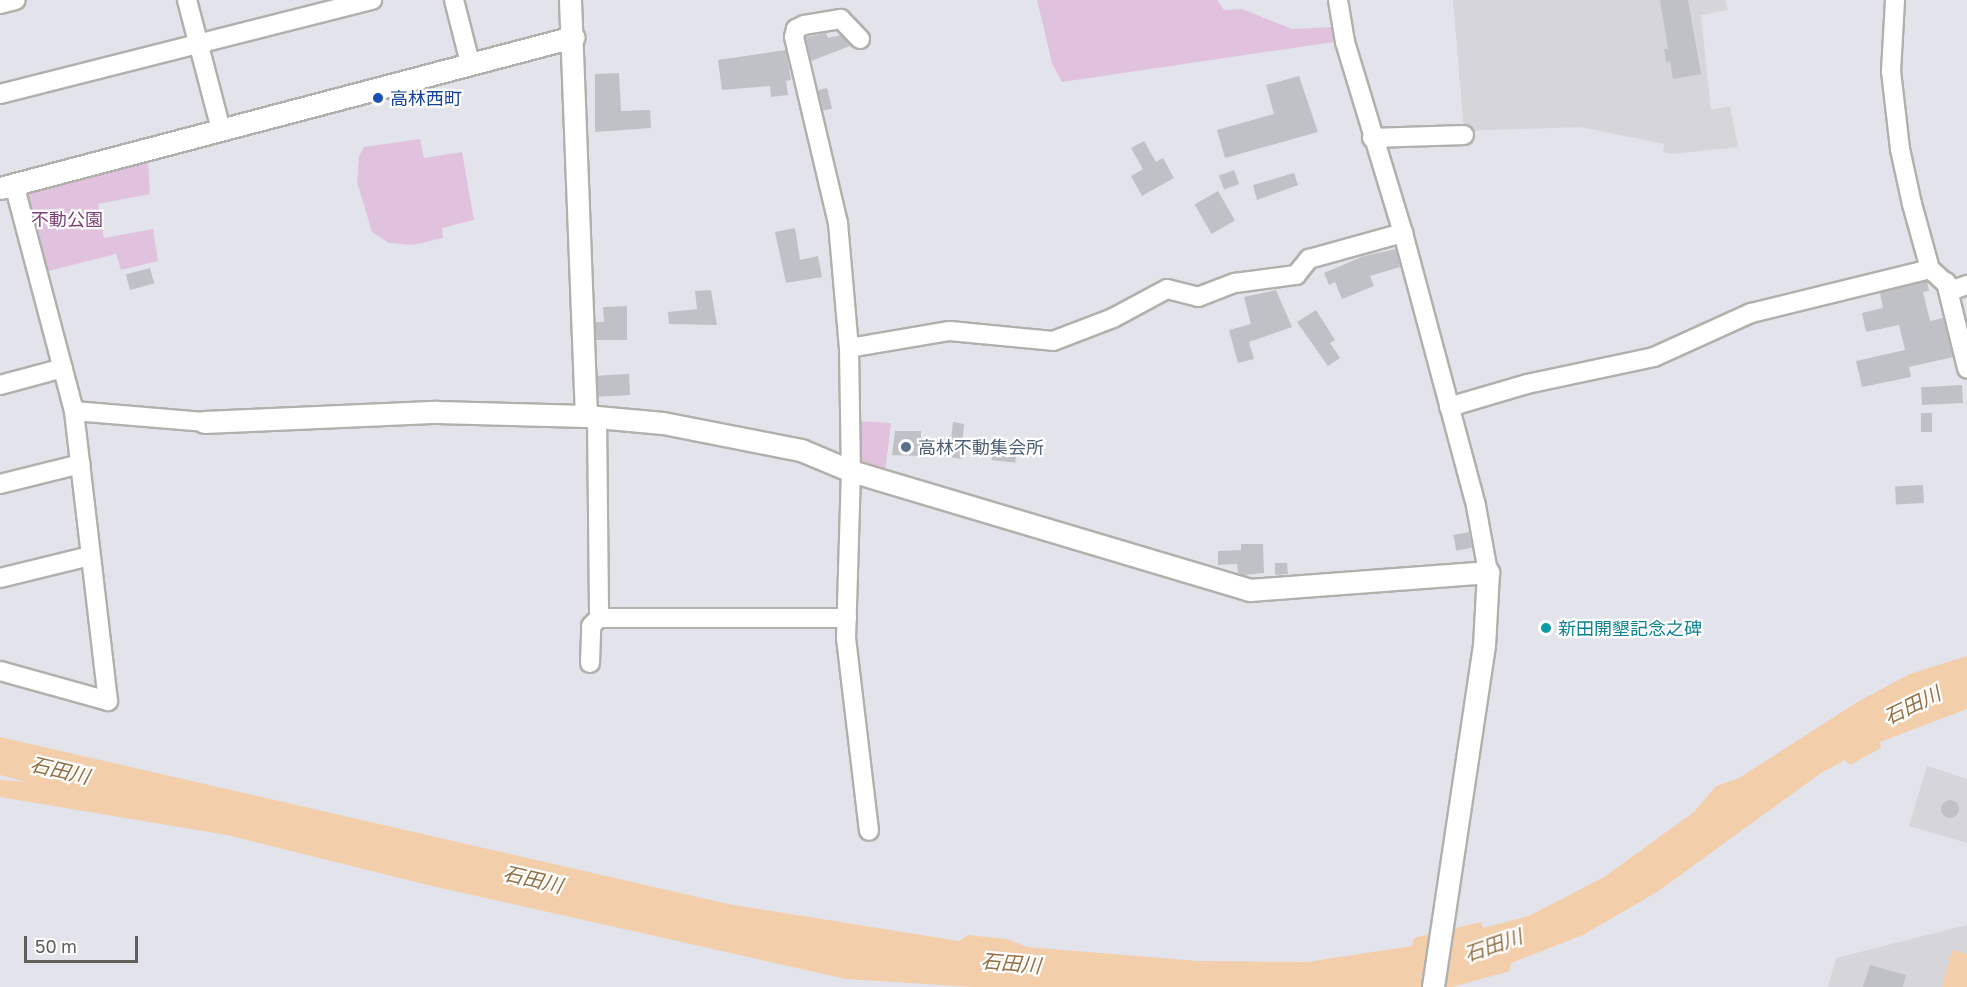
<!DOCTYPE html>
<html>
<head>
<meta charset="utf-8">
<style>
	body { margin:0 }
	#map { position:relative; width:1967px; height:987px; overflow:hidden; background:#e3e4eb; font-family:"Golos Text","Noto Sans JP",sans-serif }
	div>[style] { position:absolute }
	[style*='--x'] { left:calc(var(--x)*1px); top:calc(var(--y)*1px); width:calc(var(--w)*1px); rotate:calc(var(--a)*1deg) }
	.industrial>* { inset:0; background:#d5d5da }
	.green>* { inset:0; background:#e0c2df }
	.water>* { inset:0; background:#f3ceab }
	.building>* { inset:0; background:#bfc1c7; transform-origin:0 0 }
	.round { border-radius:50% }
	.roads { filter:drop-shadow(2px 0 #b1b0ac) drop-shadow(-2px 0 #b1b0ac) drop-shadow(0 2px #b1b0ac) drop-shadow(0 -2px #b1b0ac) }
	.minor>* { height:18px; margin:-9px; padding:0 9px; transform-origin:9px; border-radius:9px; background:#fff }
	.tertiary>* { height:21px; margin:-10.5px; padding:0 10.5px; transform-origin:10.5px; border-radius:10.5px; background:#fff }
	.dots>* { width:16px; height:16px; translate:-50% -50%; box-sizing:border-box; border:3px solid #fff; border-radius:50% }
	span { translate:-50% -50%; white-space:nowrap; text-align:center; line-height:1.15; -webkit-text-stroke:4.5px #fff; paint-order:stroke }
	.transit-label { font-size:18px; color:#164399 }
	.left { translate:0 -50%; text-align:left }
	.park-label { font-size:18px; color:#7c3f76 }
	.service-label { font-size:18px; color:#4e5e75 }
	.culture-label { font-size:18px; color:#0d838f }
	.water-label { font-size:20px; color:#937044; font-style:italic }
	.scale { position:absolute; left:24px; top:936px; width:114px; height:27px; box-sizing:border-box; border:3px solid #615f5b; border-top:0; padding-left:8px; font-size:18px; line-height:21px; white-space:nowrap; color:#615f5b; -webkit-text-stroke:4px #fff; paint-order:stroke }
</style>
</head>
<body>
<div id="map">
	<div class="industrial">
		<i style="clip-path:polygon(1453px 0,1725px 0,1728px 10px,1701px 15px,1711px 110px,1730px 106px,1738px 147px,1672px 154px,1663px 152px,1664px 144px,1580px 127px,1464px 131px)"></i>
		<i style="clip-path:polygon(1927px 766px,1967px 779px,1967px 843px,1909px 826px)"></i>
		<i style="clip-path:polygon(1967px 925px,1967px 987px,1828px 987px,1836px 958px)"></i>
	</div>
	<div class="green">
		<i style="clip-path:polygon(1037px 0,1217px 0,1224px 10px,1242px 9px,1292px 29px,1332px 27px,1334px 42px,1062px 82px,1052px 63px)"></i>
		<i style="clip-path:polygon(420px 139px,424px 158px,462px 152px,474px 220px,442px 228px,443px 238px,413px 245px,389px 243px,372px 232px,357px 182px,359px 156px,364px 147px)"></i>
		<i style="clip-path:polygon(148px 161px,150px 194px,98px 204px,104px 238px,153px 229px,158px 261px,121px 270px,116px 254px,48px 271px,24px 193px)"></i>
		<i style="clip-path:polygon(856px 421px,891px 423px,885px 473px,856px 463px)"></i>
	</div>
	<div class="water">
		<i style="clip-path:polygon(1967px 656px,1967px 709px,1880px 742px,1881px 748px,1850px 765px,1845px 760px,1821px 773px,1657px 892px,1583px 935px,1511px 963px,1510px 971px,1452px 987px,973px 987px,846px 979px,432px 886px,227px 835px,0 797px,0 780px,27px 782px,0 775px,0 737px,728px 904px,959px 941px,968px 935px,1007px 939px,1027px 947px,1198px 961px,1307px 962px,1412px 946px,1414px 938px,1481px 922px,1483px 928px,1529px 916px,1604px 877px,1694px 812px,1716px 786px,1739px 778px,1859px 701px,1910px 674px)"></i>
		<i style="clip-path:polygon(1952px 950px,1967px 954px,1967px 987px,1942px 987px)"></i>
	</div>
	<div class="building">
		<i style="clip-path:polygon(1660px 0,1688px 0,1701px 74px,1673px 79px,1670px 61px,1666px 62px,1664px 49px,1668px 49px)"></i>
		<i style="clip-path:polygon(826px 33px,828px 38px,841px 35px,850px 46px,811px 61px,806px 37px)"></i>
		<i style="clip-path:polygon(786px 50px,791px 80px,786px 81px,788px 95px,771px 97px,770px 86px,722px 90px,718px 60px)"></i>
		<i style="clip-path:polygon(619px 73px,621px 111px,650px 110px,651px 128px,595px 132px,595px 74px)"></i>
		<i style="clip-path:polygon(1299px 76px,1318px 132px,1225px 158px,1217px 130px,1274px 114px,1266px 85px)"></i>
		<i style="left:827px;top:88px;width:21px;height:9px;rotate:76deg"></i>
		<i style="clip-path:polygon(1144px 141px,1156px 162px,1163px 158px,1174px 178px,1142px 196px,1131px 176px,1143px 169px,1131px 148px)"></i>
		<i style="left:1234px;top:170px;width:15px;height:16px;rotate:70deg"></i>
		<i style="clip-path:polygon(1294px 173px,1298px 185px,1257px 200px,1253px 185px)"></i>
		<i style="left:1218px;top:191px;width:34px;height:27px;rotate:60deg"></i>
		<i style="clip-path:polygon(795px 228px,800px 260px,818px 256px,822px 277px,786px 283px,775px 232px)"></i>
		<i style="clip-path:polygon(1396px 249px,1400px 267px,1370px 276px,1374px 286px,1342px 299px,1335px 282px,1329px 285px,1324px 273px,1364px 256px)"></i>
		<i style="left:150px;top:268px;width:16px;height:25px;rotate:75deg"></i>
		<i style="clip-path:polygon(1927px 281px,1929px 291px,1923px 292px,1930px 321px,1943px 318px,1953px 357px,1909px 367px,1911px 377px,1862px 387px,1856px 361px,1905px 350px,1899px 325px,1866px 332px,1862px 313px,1883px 308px,1880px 293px)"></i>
		<i style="clip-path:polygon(711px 290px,717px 325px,669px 324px,668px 312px,697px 309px,695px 291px)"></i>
		<i style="clip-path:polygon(1276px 290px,1292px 327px,1249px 342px,1254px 359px,1238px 363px,1229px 330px,1251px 324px,1244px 297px)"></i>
		<i style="clip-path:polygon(627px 306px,627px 340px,596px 340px,595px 322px,604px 322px,603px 307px)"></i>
		<i style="clip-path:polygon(1316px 310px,1335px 340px,1330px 343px,1340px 358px,1328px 366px,1297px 322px)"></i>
		<i style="left:629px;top:374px;width:21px;height:32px;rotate:87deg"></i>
		<i style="left:1962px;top:385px;width:18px;height:41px;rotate:87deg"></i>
		<i style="left:1921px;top:413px;width:11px;height:19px"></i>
		<i style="clip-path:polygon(953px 422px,964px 424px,961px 459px,921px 452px,921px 456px,892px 455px,895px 431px,921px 431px,921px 438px,951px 440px)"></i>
		<i style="left:993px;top:447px;width:24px;height:13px;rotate:7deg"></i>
		<i style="left:1923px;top:485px;width:18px;height:28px;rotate:87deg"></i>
		<i style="left:1469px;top:532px;width:16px;height:16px;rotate:79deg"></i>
		<i style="clip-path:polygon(1241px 544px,1263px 544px,1264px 573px,1244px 575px,1238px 573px,1237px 564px,1218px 565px,1218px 551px,1241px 550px)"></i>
		<i style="clip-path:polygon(1275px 563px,1287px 563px,1288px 574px,1275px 575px)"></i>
		<i class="round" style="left:1941px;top:800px;width:18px;height:18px"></i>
		<i style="clip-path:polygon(1870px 965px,1906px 975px,1903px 987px,1863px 987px)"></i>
	</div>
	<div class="roads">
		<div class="minor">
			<i style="--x:187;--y:0;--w:134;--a:75.3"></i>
			<i style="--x:454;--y:0;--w:65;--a:75.7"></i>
			<i style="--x:1338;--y:0;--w:43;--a:80.5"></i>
			<i style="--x:1345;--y:42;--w:200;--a:73.1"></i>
			<i style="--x:1403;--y:233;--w:283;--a:75"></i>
			<i style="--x:1476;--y:506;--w:67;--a:79.7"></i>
			<i style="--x:1895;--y:0;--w:71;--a:93.2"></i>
			<i style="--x:1891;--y:71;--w:79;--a:83.4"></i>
			<i style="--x:1900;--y:149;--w:56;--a:77.7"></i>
			<i style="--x:1912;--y:204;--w:67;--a:74.5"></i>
			<i style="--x:1930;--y:269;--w:31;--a:42"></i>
			<i style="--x:1953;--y:290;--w:15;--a:-20"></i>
			<i style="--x:0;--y:4;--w:16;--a:-14"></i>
			<i style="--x:860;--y:39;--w:28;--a:-134"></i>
			<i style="--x:841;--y:19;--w:37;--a:171"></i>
			<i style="--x:804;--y:25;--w:9;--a:153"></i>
			<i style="--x:796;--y:29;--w:8;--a:104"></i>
			<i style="--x:794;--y:37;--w:191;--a:76.7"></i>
			<i style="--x:838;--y:223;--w:125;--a:85"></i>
			<i style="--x:849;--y:348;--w:123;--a:89.1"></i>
			<i style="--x:851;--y:471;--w:167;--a:91.7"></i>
			<i style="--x:846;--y:638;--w:194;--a:83.2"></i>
			<i style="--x:0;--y:94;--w:384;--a:-14.2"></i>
			<i style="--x:1372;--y:138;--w:92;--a:-1.9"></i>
			<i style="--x:1946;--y:282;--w:89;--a:76.3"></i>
			<i style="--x:849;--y:348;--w:102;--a:-9.6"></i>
			<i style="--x:950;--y:331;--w:103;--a:5.5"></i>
			<i style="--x:1053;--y:341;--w:64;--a:-21"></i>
			<i style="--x:1113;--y:318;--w:61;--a:-28.2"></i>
			<i style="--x:1167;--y:289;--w:32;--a:14"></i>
			<i style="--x:1198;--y:297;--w:40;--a:-21"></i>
			<i style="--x:1235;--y:283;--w:62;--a:-7.5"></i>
			<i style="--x:1296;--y:275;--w:21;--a:-51"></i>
			<i style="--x:1309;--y:259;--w:98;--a:-15.5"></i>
			<i style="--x:0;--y:385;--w:65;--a:-15.1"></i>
			<i style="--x:1449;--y:407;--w:81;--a:-16.4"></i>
			<i style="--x:1527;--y:384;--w:130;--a:-12"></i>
			<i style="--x:1654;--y:357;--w:107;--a:-24.4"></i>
			<i style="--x:1751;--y:313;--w:184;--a:-13.8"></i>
			<i style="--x:74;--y:411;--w:130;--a:4.8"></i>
			<i style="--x:597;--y:417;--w:201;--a:89.4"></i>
			<i style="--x:0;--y:484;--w:83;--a:-13.9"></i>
			<i style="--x:0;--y:578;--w:93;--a:-13.7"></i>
			<i style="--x:590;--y:663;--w:37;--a:-88"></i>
			<i style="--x:591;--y:626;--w:11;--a:-45"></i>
			<i style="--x:599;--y:618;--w:248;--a:0"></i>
			<i style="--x:0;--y:671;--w:112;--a:15.5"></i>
			<i style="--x:108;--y:701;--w:292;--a:-96.7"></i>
			<i style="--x:74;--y:411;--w:235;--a:-104.8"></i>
		</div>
		<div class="tertiary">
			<i style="--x:570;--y:0;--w:416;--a:87.8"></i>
			<i style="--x:0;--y:188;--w:593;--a:-14.76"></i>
			<i style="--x:204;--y:422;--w:233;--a:-2.5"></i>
			<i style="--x:437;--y:412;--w:149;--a:1.5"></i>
			<i style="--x:586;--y:416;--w:77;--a:5.2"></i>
			<i style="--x:663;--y:423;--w:141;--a:11.1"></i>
			<i style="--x:801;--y:450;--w:54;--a:22.8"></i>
			<i style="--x:851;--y:471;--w:416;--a:16.6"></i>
			<i style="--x:1250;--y:590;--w:239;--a:-4.3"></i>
			<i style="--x:1488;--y:572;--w:73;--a:93.1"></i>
			<i style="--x:1484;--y:645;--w:346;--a:98.5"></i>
		</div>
	</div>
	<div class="dots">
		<i style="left:378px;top:98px;background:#1a4fb4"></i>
		<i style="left:906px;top:447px;background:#5c6f8a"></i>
		<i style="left:1546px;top:628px;background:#0f9aa8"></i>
	</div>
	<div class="transit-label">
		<span class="left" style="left:390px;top:98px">高林西町</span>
	</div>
	<div class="park-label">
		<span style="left:67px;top:219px">不動公園</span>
	</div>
	<div class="service-label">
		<span class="left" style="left:918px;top:447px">高林不動集会所</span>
	</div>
	<div class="culture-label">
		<span class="left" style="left:1558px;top:628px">新田開墾記念之碑</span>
	</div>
	<div class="water-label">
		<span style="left:1912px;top:705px;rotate:-26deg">石田川</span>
		<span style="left:60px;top:770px;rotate:13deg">石田川</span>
		<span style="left:533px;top:879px;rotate:13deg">石田川</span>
		<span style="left:1493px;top:945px;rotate:-19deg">石田川</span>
		<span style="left:1011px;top:963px;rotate:5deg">石田川</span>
	</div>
	<div class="scale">50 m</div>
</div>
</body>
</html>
